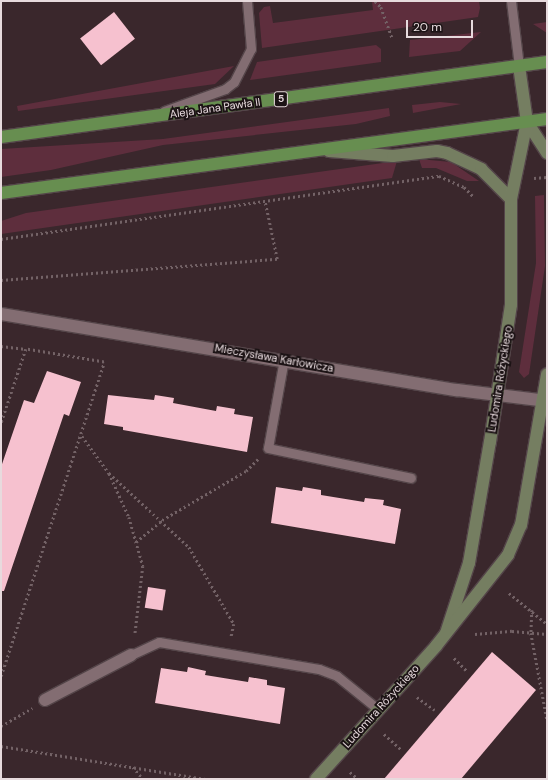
<!DOCTYPE html>
<html>
<head>
<meta charset="utf-8">
<style>
	body { margin:0 }
	#map { position:relative; width:548px; height:780px; overflow:hidden; background:#3a272c; font-family:"DM Sans",sans-serif }
	div>[style] { position:absolute }
	[style*='--x'] { left:calc(var(--x)*1px); top:calc(var(--y)*1px); width:calc(var(--w)*1px); rotate:calc(var(--a)*1deg) }
	.green>* { inset:0; background:#5e2e3d }
	.building>* { inset:0; background:#f6c1cf; transform-origin:0 0 }
	.path>* { height:2.5px; margin-top:-1.25px; transform-origin:0; background:repeating-linear-gradient(90deg,#736266 0 2px,transparent 0 5px) }
	.roads { filter:drop-shadow(1px 0 #544549) drop-shadow(-1px 0 #544549) drop-shadow(0 1px #544549) drop-shadow(0 -1px #544549) }
	.lane>* { height:9px; margin:-4.5px; padding:0 4.5px; transform-origin:4.5px; border-radius:4.5px; background:#836d72 }
	.street>* { height:12px; margin:-6px; padding:0 6px; transform-origin:6px; border-radius:6px; background:#836d72 }
	.secondary>* { height:12px; margin:-6px; padding:0 6px; transform-origin:6px; border-radius:6px; background:#757e61 }
	.primary>* { height:12px; margin:-6px; padding:0 6px; transform-origin:6px; border-radius:6px; background:#678e50 }
	span { translate:-50% -50%; white-space:nowrap; text-align:center; line-height:1.15; -webkit-text-stroke:4px #1c1315; paint-order:stroke }
	.shield-label span { padding:1px 3px; background:#1c1315; border:1px solid; border-radius:3px; -webkit-text-stroke-width:0 }
	.shield-label { font-size:10px; color:#e7dadd; font-weight:700 }
	.street-label { font-size:11px; color:#e7dadd }
	.frame { position:absolute; inset:0; border:2px solid #e7dadd; pointer-events:none }
	.scale { position:absolute; left:406px; top:20px; width:67px; height:18px; box-sizing:border-box; border:2px solid #e7dadd; border-top:0; padding-left:5px; font-size:12px; line-height:14px; white-space:nowrap; color:#e7dadd; -webkit-text-stroke:3px #1c1315; paint-order:stroke }
</style>
</head>
<body>
<div id="map">
	<div class="green">
		<i style="clip-path:polygon(372px 1px,479px 1px,480px 8px,478px 17px,262px 48px,259px 13px,264px 7px,270px 6px,273px 23px,373px 10px)"></i>
		<i style="clip-path:polygon(547px 22px,547px 33px,533px 24px)"></i>
		<i style="clip-path:polygon(481px 32px,460px 51px,409px 57px,410px 40px)"></i>
		<i style="clip-path:polygon(376px 45px,381px 49px,381px 62px,250px 80px,257px 62px)"></i>
		<i style="clip-path:polygon(234px 66px,215px 84px,18px 111px,17px 106px)"></i>
		<i style="clip-path:polygon(440px 102px,461px 104px,413px 113px,412px 105px)"></i>
		<i style="clip-path:polygon(389px 108px,390px 116px,356px 124px,163px 145px,51px 170px,1px 177px,1px 149px,163px 139px)"></i>
		<i style="clip-path:polygon(419px 159px,451px 162px,479px 181px,467px 181px,436px 168px,422px 168px)"></i>
		<i style="clip-path:polygon(397px 161px,392px 178px,1px 234px,1px 221px,26px 213px)"></i>
		<i style="clip-path:polygon(544px 195px,545px 266px,529px 374px,524px 378px,519px 372px,536px 263px,535px 196px)"></i>
	</div>
	<div class="building">
		<i style="left:114px;top:12px;width:34px;height:43px;rotate:52deg"></i>
		<i style="clip-path:polygon(47px 371px,81px 382px,69px 416px,64px 414px,4px 591px,1px 591px,1px 467px,24px 400px,34px 403px)"></i>
		<i style="clip-path:polygon(108px 395px,154px 400px,155px 395px,174px 398px,173px 403px,216px 411px,217px 406px,235px 409px,234px 414px,253px 417px,247px 452px,123px 430px,123px 427px,104px 424px)"></i>
		<i style="clip-path:polygon(276px 487px,302px 491px,303px 487px,321px 490px,321px 495px,364px 502px,365px 498px,384px 500px,383px 505px,401px 509px,395px 544px,271px 523px)"></i>
		<i style="left:148px;top:587px;width:18px;height:21px;rotate:9deg"></i>
		<i style="clip-path:polygon(492px 652px,536px 690px,461px 779px,384px 779px)"></i>
		<i style="clip-path:polygon(188px 667px,206px 671px,205px 675px,248px 682px,249px 677px,267px 680px,267px 685px,285px 688px,280px 724px,155px 703px,161px 668px,187px 672px)"></i>
	</div>
	<div class="path">
		<i style="--x:375;--y:1;--w:8;--a:45"></i>
		<i style="--x:381;--y:7;--w:32;--a:70"></i>
		<i style="--x:534;--y:178;--w:13;--a:-4"></i>
		<i style="--x:1;--y:239;--w:443;--a:-8.2"></i>
		<i style="--x:439;--y:176;--w:27;--a:24"></i>
		<i style="--x:464;--y:187;--w:13;--a:45"></i>
		<i style="--x:1;--y:280;--w:277;--a:-4.4"></i>
		<i style="--x:277;--y:259;--w:58;--a:-101.9"></i>
		<i style="--x:1;--y:346;--w:25;--a:7"></i>
		<i style="--x:26;--y:349;--w:79;--a:108.4"></i>
		<i style="--x:82;--y:436;--w:46;--a:53.9"></i>
		<i style="--x:109;--y:473;--w:48;--a:65.6"></i>
		<i style="--x:129;--y:517;--w:51;--a:74.1"></i>
		<i style="--x:143;--y:566;--w:69;--a:96.6"></i>
		<i style="--x:109;--y:473;--w:109;--a:42.8"></i>
		<i style="--x:189;--y:547;--w:89;--a:59.7"></i>
		<i style="--x:234;--y:624;--w:14;--a:102"></i>
		<i style="--x:136;--y:542;--w:34;--a:-40"></i>
		<i style="--x:162;--y:520;--w:97;--a:-30.3"></i>
		<i style="--x:246;--y:471;--w:17;--a:-45"></i>
		<i style="--x:509;--y:593;--w:49;--a:39.2"></i>
		<i style="--x:532;--y:610;--w:23;--a:92"></i>
		<i style="--x:531;--y:633;--w:87;--a:79.5"></i>
		<i style="--x:475;--y:634;--w:37;--a:-5"></i>
		<i style="--x:512;--y:631;--w:35;--a:5"></i>
		<i style="--x:454;--y:658;--w:18;--a:45"></i>
		<i style="--x:1;--y:676;--w:330;--a:-71.8"></i>
		<i style="--x:104;--y:362;--w:79;--a:-170.5"></i>
		<i style="--x:417;--y:697;--w:22;--a:36"></i>
		<i style="--x:1;--y:726;--w:36;--a:-30"></i>
		<i style="--x:384;--y:734;--w:24;--a:42"></i>
		<i style="--x:1;--y:746;--w:207;--a:9.2"></i>
		<i style="--x:133;--y:767;--w:16;--a:50"></i>
		<i style="--x:350;--y:772;--w:11;--a:41"></i>
	</div>
	<div class="roads">
		<div class="lane">
			<i style="--x:511;--y:1;--w:65;--a:83"></i>
			<i style="--x:164;--y:111;--w:65;--a:-19.8"></i>
			<i style="--x:225;--y:89;--w:11;--a:-38"></i>
			<i style="--x:234;--y:82;--w:37;--a:-63"></i>
			<i style="--x:251;--y:49;--w:48;--a:-94.8"></i>
			<i style="--x:284;--y:359;--w:90;--a:100.2"></i>
			<i style="--x:268;--y:448;--w:146;--a:11.8"></i>
			<i style="--x:131;--y:655;--w:31;--a:-25"></i>
			<i style="--x:159;--y:642;--w:162;--a:9.6"></i>
			<i style="--x:319;--y:669;--w:19;--a:21"></i>
			<i style="--x:337;--y:676;--w:54;--a:39"></i>
		</div>
		<div class="street">
			<i style="--x:1;--y:314;--w:462;--a:9.5"></i>
			<i style="--x:457;--y:390;--w:91;--a:7"></i>
			<i style="--x:45;--y:700;--w:97;--a:-27.6"></i>
		</div>
		<div class="secondary">
			<i style="--x:519;--y:66;--w:57;--a:81.9"></i>
			<i style="--x:527;--y:122;--w:37;--a:57"></i>
			<i style="--x:329;--y:151;--w:64;--a:4.5"></i>
			<i style="--x:393;--y:156;--w:44;--a:-6.5"></i>
			<i style="--x:437;--y:151;--w:10;--a:11"></i>
			<i style="--x:447;--y:153;--w:38;--a:25"></i>
			<i style="--x:481;--y:169;--w:42;--a:45"></i>
			<i style="--x:446;--y:633;--w:74;--a:-71.8"></i>
			<i style="--x:469;--y:563;--w:123;--a:-80.2"></i>
			<i style="--x:490;--y:442;--w:139;--a:-81.3"></i>
			<i style="--x:511;--y:305;--w:106;--a:-90"></i>
			<i style="--x:511;--y:199;--w:79;--a:-78.3"></i>
			<i style="--x:316;--y:779;--w:179;--a:-47.9"></i>
			<i style="--x:436;--y:646;--w:116;--a:-51.6"></i>
			<i style="--x:508;--y:555;--w:33;--a:-67"></i>
			<i style="--x:521;--y:525;--w:153;--a:-80.2"></i>
		</div>
		<div class="primary">
			<i style="--x:1;--y:137;--w:551;--a:-7.82"></i>
			<i style="--x:1;--y:193;--w:551;--a:-7.72"></i>
		</div>
	</div>
	<div class="shield-label">
		<span style="left:281px;top:99px">5</span>
	</div>
	<div class="street-label">
		<span style="left:215px;top:108px;rotate:-8deg">Aleja Jana Pawła II</span>
		<span style="left:274px;top:358px;rotate:10deg">Mieczysława Karłowicza</span>
		<span style="left:500px;top:379px;rotate:-81deg">Ludomira Różyckiego</span>
		<span style="left:381px;top:706px;rotate:-48deg">Ludomira Różyckiego</span>
	</div>
	<div class="frame"></div>
	<div class="scale">20 m</div>
</div>
</body>
</html>
